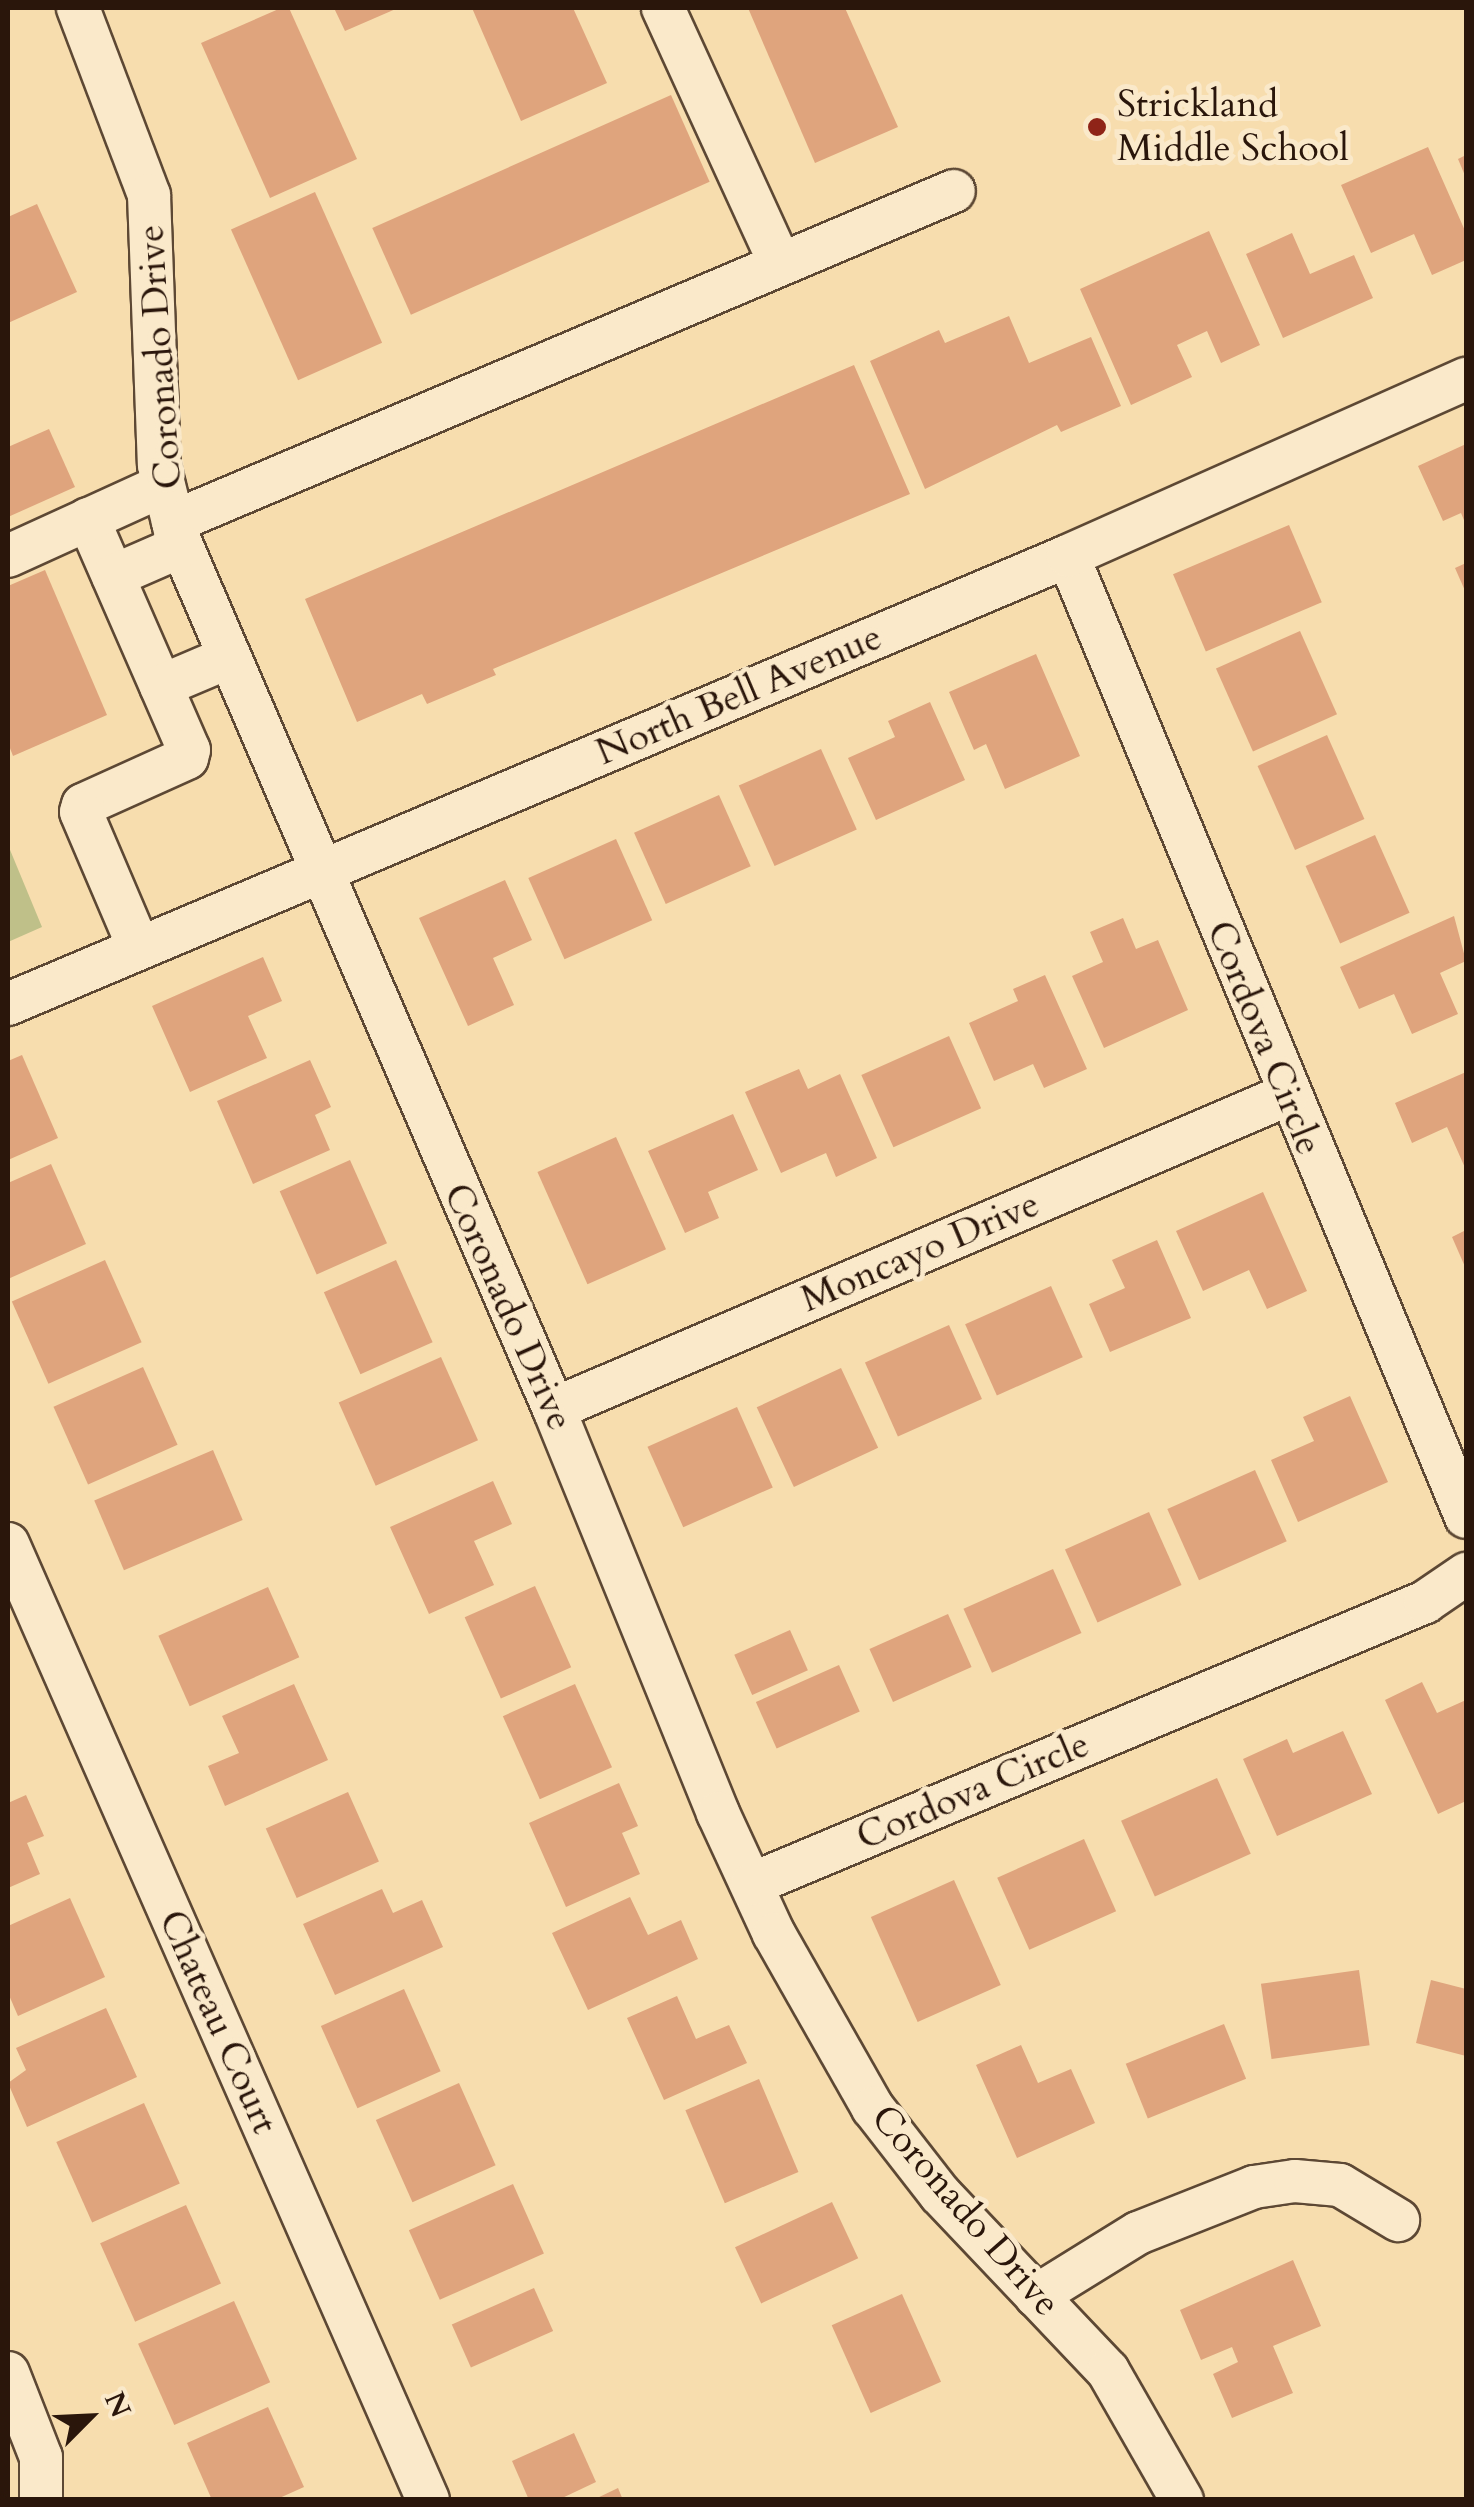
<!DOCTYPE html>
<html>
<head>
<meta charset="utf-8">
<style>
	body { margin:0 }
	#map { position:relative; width:1474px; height:2507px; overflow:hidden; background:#f7ddae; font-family:Cardo,serif }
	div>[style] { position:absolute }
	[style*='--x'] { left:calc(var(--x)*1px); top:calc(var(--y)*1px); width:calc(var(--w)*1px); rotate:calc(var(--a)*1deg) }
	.green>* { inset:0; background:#bfc089 }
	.building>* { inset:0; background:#dfa47d; transform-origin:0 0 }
	.roads { filter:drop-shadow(2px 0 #5d4834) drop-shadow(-2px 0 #5d4834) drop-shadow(0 2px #5d4834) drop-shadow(0 -2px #5d4834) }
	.minor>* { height:42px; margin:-21px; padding:0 21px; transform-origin:21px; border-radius:21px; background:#fae9ca }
	.dots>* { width:28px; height:28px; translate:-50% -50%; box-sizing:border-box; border:5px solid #fae9ca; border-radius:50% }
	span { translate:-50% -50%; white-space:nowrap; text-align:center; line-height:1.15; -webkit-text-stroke:10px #fae9ca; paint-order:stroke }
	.poi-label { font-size:38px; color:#2a160b }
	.left { translate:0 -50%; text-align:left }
	.street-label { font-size:38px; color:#2a160b }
	.frame { position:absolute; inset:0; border:10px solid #2a160b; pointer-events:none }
	.north { position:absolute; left:40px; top:2367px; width:100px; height:100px; -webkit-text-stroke:8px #fae9ca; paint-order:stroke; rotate:66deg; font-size:28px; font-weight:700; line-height:40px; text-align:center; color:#2a160b }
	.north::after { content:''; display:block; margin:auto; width:35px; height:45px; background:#2a160b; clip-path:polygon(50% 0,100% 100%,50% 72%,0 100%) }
</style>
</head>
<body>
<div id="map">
	<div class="green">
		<i style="clip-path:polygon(8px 845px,42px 927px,8px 942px)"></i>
	</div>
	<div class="building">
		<i style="clip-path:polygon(281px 8px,289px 8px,357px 159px,270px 198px,201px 43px)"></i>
		<i style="clip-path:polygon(334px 8px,398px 8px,345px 31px)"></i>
		<i style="clip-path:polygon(472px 8px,573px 8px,607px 83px,521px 121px)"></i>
		<i style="clip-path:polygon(748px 8px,845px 8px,898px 127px,815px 163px)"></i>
		<i style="left:671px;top:95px;width:95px;height:327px;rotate:66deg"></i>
		<i style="clip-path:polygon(1428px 147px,1466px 233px,1466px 260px,1432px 275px,1414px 234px,1371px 253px,1341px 185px)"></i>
		<i style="clip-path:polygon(1466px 155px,1466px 178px,1458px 159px)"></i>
		<i style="left:315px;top:192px;width:165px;height:92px;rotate:66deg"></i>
		<i style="clip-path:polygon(37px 204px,77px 292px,8px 323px,8px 217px)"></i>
		<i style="clip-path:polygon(1209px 231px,1260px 345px,1221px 363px,1207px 331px,1177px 345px,1192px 377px,1131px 405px,1080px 289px)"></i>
		<i style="clip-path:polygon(1292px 233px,1310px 274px,1354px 255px,1373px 298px,1283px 338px,1246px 254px)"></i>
		<i style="clip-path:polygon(1009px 316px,1029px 363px,1091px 337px,1121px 406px,1061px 432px,1057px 425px,925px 489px,870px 361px,939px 330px,945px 343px)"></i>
		<i style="clip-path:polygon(854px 365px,910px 494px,493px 669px,496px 675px,427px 704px,422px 694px,357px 722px,305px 599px)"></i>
		<i style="clip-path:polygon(49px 429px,75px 487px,8px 517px,8px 447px)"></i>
		<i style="clip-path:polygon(1466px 444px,1466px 525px,1461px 513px,1443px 521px,1418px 466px)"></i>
		<i style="left:1289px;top:525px;width:84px;height:126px;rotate:67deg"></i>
		<i style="clip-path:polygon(1466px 563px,1466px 593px,1455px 568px)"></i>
		<i style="clip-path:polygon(45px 570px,107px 715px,13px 756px,8px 743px,8px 586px)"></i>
		<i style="left:1300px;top:631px;width:91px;height:92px;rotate:66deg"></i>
		<i style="clip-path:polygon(1036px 654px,1080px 756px,1005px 789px,986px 744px,974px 750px,949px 692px)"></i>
		<i style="clip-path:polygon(930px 702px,965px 780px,876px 820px,848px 758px,895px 737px,888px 721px)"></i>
		<i style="left:1327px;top:735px;width:92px;height:76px;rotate:66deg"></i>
		<i style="left:821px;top:749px;width:88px;height:90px;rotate:66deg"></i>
		<i style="left:719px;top:795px;width:78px;height:93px;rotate:66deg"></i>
		<i style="left:1375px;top:835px;width:85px;height:76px;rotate:66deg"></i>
		<i style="left:616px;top:839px;width:89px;height:96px;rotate:66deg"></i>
		<i style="clip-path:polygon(505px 880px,532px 940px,493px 958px,514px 1005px,468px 1026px,419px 918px)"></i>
		<i style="clip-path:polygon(1454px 916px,1466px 961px,1440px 973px,1458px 1014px,1412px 1034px,1394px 994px,1359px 1009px,1340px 967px)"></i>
		<i style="clip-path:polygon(1123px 918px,1136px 949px,1158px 940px,1188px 1010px,1104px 1048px,1072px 976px,1103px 962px,1090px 932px)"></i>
		<i style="clip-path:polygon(263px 957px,282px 1001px,248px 1016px,267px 1058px,190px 1092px,152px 1006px)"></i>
		<i style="clip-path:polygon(1045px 975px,1087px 1069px,1044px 1088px,1033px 1064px,994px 1081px,969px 1023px,1018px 1001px,1013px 989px)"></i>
		<i style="left:949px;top:1036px;width:79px;height:96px;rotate:66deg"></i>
		<i style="clip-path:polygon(22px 1055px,58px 1138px,8px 1160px,8px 1061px)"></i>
		<i style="clip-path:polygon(310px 1060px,331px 1107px,315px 1115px,330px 1150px,253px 1184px,217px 1101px)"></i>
		<i style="clip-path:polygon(799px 1069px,808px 1089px,840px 1074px,877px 1158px,836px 1177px,826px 1153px,781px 1173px,745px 1092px)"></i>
		<i style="clip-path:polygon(1466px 1072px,1466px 1170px,1447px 1127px,1412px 1143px,1395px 1103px)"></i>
		<i style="clip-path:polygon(733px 1114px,758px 1170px,708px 1192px,719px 1218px,685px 1233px,648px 1151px)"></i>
		<i style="left:616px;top:1137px;width:123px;height:86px;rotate:66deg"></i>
		<i style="left:350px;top:1160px;width:91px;height:77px;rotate:66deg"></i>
		<i style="clip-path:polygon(51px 1164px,86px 1244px,8px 1279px,8px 1183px)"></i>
		<i style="clip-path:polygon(1263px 1192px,1307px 1291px,1267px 1309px,1249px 1270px,1203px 1291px,1176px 1231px)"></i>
		<i style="clip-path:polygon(1466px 1230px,1466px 1269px,1452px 1237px)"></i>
		<i style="clip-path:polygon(1157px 1240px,1191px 1318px,1110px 1352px,1089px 1304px,1125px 1288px,1112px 1260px)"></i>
		<i style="left:105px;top:1260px;width:90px;height:102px;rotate:66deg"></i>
		<i style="left:396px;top:1260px;width:90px;height:79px;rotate:66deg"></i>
		<i style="left:1051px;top:1286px;width:78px;height:94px;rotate:66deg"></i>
		<i style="left:949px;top:1325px;width:81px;height:92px;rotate:66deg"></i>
		<i style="left:441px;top:1357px;width:91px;height:112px;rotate:66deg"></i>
		<i style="left:143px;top:1367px;width:85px;height:98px;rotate:66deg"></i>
		<i style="left:841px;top:1368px;width:88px;height:93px;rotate:65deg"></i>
		<i style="clip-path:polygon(1350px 1396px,1388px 1482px,1298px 1522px,1271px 1460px,1314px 1441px,1303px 1417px)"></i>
		<i style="left:737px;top:1407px;width:88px;height:98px;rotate:66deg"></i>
		<i style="left:213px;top:1450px;width:76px;height:129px;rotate:67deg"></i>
		<i style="left:1255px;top:1470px;width:78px;height:96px;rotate:66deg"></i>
		<i style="clip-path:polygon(493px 1481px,512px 1524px,474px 1541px,494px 1585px,429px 1614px,390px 1527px)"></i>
		<i style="left:1149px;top:1512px;width:80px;height:92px;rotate:66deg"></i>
		<i style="left:1053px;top:1569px;width:70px;height:98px;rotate:66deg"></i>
		<i style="left:535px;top:1586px;width:89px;height:77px;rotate:66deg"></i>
		<i style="left:268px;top:1587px;width:77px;height:120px;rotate:66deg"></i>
		<i style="left:948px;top:1614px;width:58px;height:86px;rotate:66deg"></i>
		<i style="left:790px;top:1630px;width:44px;height:61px;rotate:66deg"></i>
		<i style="left:839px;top:1665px;width:51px;height:91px;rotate:66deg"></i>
		<i style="clip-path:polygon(1422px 1682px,1437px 1713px,1466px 1700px,1466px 1801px,1438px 1814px,1385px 1700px)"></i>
		<i style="clip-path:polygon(294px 1684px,328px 1760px,225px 1806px,208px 1766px,239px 1753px,222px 1716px)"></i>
		<i style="left:575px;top:1684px;width:91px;height:79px;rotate:66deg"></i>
		<i style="clip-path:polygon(1343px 1731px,1372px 1794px,1277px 1836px,1243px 1759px,1287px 1739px,1293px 1753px)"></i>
		<i style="left:1217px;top:1778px;width:83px;height:105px;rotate:66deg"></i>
		<i style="clip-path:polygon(619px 1783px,638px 1826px,622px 1833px,640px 1874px,566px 1907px,529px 1823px)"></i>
		<i style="left:348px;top:1792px;width:76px;height:90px;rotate:66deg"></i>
		<i style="clip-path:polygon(26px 1795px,44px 1836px,27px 1843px,40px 1874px,8px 1888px,8px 1803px)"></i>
		<i style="left:1084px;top:1839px;width:79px;height:95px;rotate:66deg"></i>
		<i style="left:954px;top:1880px;width:115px;height:91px;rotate:66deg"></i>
		<i style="clip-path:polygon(382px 1889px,393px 1913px,422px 1900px,443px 1947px,335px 1995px,303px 1924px)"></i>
		<i style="clip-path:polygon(630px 1897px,648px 1935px,681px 1920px,698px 1959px,588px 2010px,552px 1933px)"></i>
		<i style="clip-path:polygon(70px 1898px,105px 1977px,18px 2016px,8px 1993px,8px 1926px)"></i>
		<i style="left:1359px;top:1970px;width:76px;height:99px;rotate:82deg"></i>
		<i style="clip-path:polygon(1431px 1980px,1466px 1989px,1466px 2056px,1416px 2043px)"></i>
		<i style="left:404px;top:1989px;width:90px;height:91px;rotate:66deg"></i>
		<i style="clip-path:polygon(677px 1996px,696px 2039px,729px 2025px,747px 2063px,664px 2100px,627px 2018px)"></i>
		<i style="clip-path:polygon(106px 2008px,137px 2077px,27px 2127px,8px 2083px,26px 2070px,16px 2048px)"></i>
		<i style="left:1224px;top:2024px;width:59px;height:106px;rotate:68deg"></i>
		<i style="clip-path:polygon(1021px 2045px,1038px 2083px,1071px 2069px,1095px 2123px,1017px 2158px,976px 2065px)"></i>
		<i style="left:759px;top:2079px;width:101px;height:80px;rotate:67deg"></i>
		<i style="left:459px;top:2083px;width:90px;height:91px;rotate:66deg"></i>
		<i style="left:144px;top:2103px;width:88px;height:96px;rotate:66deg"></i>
		<i style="left:513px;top:2184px;width:76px;height:114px;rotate:66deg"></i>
		<i style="left:832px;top:2202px;width:62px;height:107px;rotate:65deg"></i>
		<i style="left:186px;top:2205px;width:86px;height:94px;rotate:66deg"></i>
		<i style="clip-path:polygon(1293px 2260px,1321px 2326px,1273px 2346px,1293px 2393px,1232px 2418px,1213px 2374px,1238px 2362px,1232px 2347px,1201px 2360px,1180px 2310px)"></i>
		<i style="left:534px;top:2288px;width:47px;height:90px;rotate:66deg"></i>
		<i style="left:902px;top:2294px;width:96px;height:77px;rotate:66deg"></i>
		<i style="left:234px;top:2301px;width:89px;height:105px;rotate:66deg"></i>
		<i style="clip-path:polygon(268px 2407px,304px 2487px,275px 2500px,212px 2500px,187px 2443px)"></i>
		<i style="clip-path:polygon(574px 2433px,596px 2482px,558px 2500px,529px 2500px,512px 2461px)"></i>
		<i style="clip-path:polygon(618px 2488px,623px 2500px,593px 2500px)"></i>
	</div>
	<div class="roads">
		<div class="minor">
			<i style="--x:78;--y:8;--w:200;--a:69.2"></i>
			<i style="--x:149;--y:195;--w:270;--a:87.9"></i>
			<i style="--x:159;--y:465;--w:67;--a:76.2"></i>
			<i style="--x:175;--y:530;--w:957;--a:66.68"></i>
			<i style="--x:554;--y:1409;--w:436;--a:67.9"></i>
			<i style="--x:718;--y:1813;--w:133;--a:65.2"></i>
			<i style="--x:774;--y:1934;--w:200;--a:60.4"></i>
			<i style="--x:873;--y:2108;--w:109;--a:52.1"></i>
			<i style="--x:940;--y:2194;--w:244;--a:46.5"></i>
			<i style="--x:1108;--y:2371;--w:149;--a:60.2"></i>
			<i style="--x:663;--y:8;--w:281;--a:65.4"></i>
			<i style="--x:88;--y:519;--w:252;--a:66.4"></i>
			<i style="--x:189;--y:750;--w:8;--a:104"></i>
			<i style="--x:187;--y:758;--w:114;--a:155.7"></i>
			<i style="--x:83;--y:805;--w:7;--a:106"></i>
			<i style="--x:81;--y:812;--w:148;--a:66.9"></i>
			<i style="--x:173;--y:522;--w:848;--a:-22.97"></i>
			<i style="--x:8;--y:556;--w:171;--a:-24.5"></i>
			<i style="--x:1068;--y:556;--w:1040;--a:67.5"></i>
			<i style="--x:113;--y:576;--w:75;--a:-23.5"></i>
			<i style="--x:161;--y:686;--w:72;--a:-23"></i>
			<i style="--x:8;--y:1004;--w:1151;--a:-22.91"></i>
			<i style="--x:1068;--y:556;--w:436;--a:-24"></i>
			<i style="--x:554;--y:1409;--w:797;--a:-23.19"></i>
			<i style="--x:8;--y:1544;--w:1044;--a:66.28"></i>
			<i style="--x:752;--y:1884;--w:730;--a:-22.73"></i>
			<i style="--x:1425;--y:1602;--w:50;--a:-34.3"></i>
			<i style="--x:1036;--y:2296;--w:120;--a:-31.7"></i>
			<i style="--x:1138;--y:2233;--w:125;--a:-21.6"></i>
			<i style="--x:1254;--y:2187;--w:41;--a:-8.3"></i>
			<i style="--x:1295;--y:2181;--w:45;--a:5.1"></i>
			<i style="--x:1340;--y:2185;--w:68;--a:31.1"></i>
			<i style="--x:8;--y:2373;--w:90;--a:68.6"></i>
			<i style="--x:41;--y:2457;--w:43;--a:90"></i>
		</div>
	</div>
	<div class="dots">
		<i style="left:1097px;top:127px;background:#8f2418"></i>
	</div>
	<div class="poi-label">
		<span class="left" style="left:1117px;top:127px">Strickland<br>Middle School</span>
	</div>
	<div class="street-label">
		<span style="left:160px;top:357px;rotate:-94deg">Coronado Drive</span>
		<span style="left:739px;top:695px;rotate:-23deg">North Bell Avenue</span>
		<span style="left:1264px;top:1038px;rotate:68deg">Cordova Circle</span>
		<span style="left:920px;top:1252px;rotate:-23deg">Moncayo Drive</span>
		<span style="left:508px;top:1307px;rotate:66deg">Coronado Drive</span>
		<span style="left:973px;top:1791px;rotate:-23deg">Cordova Circle</span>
		<span style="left:218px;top:2022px;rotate:66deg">Chateau Court</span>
		<span style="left:965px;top:2211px;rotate:49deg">Coronado Drive</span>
	</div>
	<div class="frame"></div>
	<div class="north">N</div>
</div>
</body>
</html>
